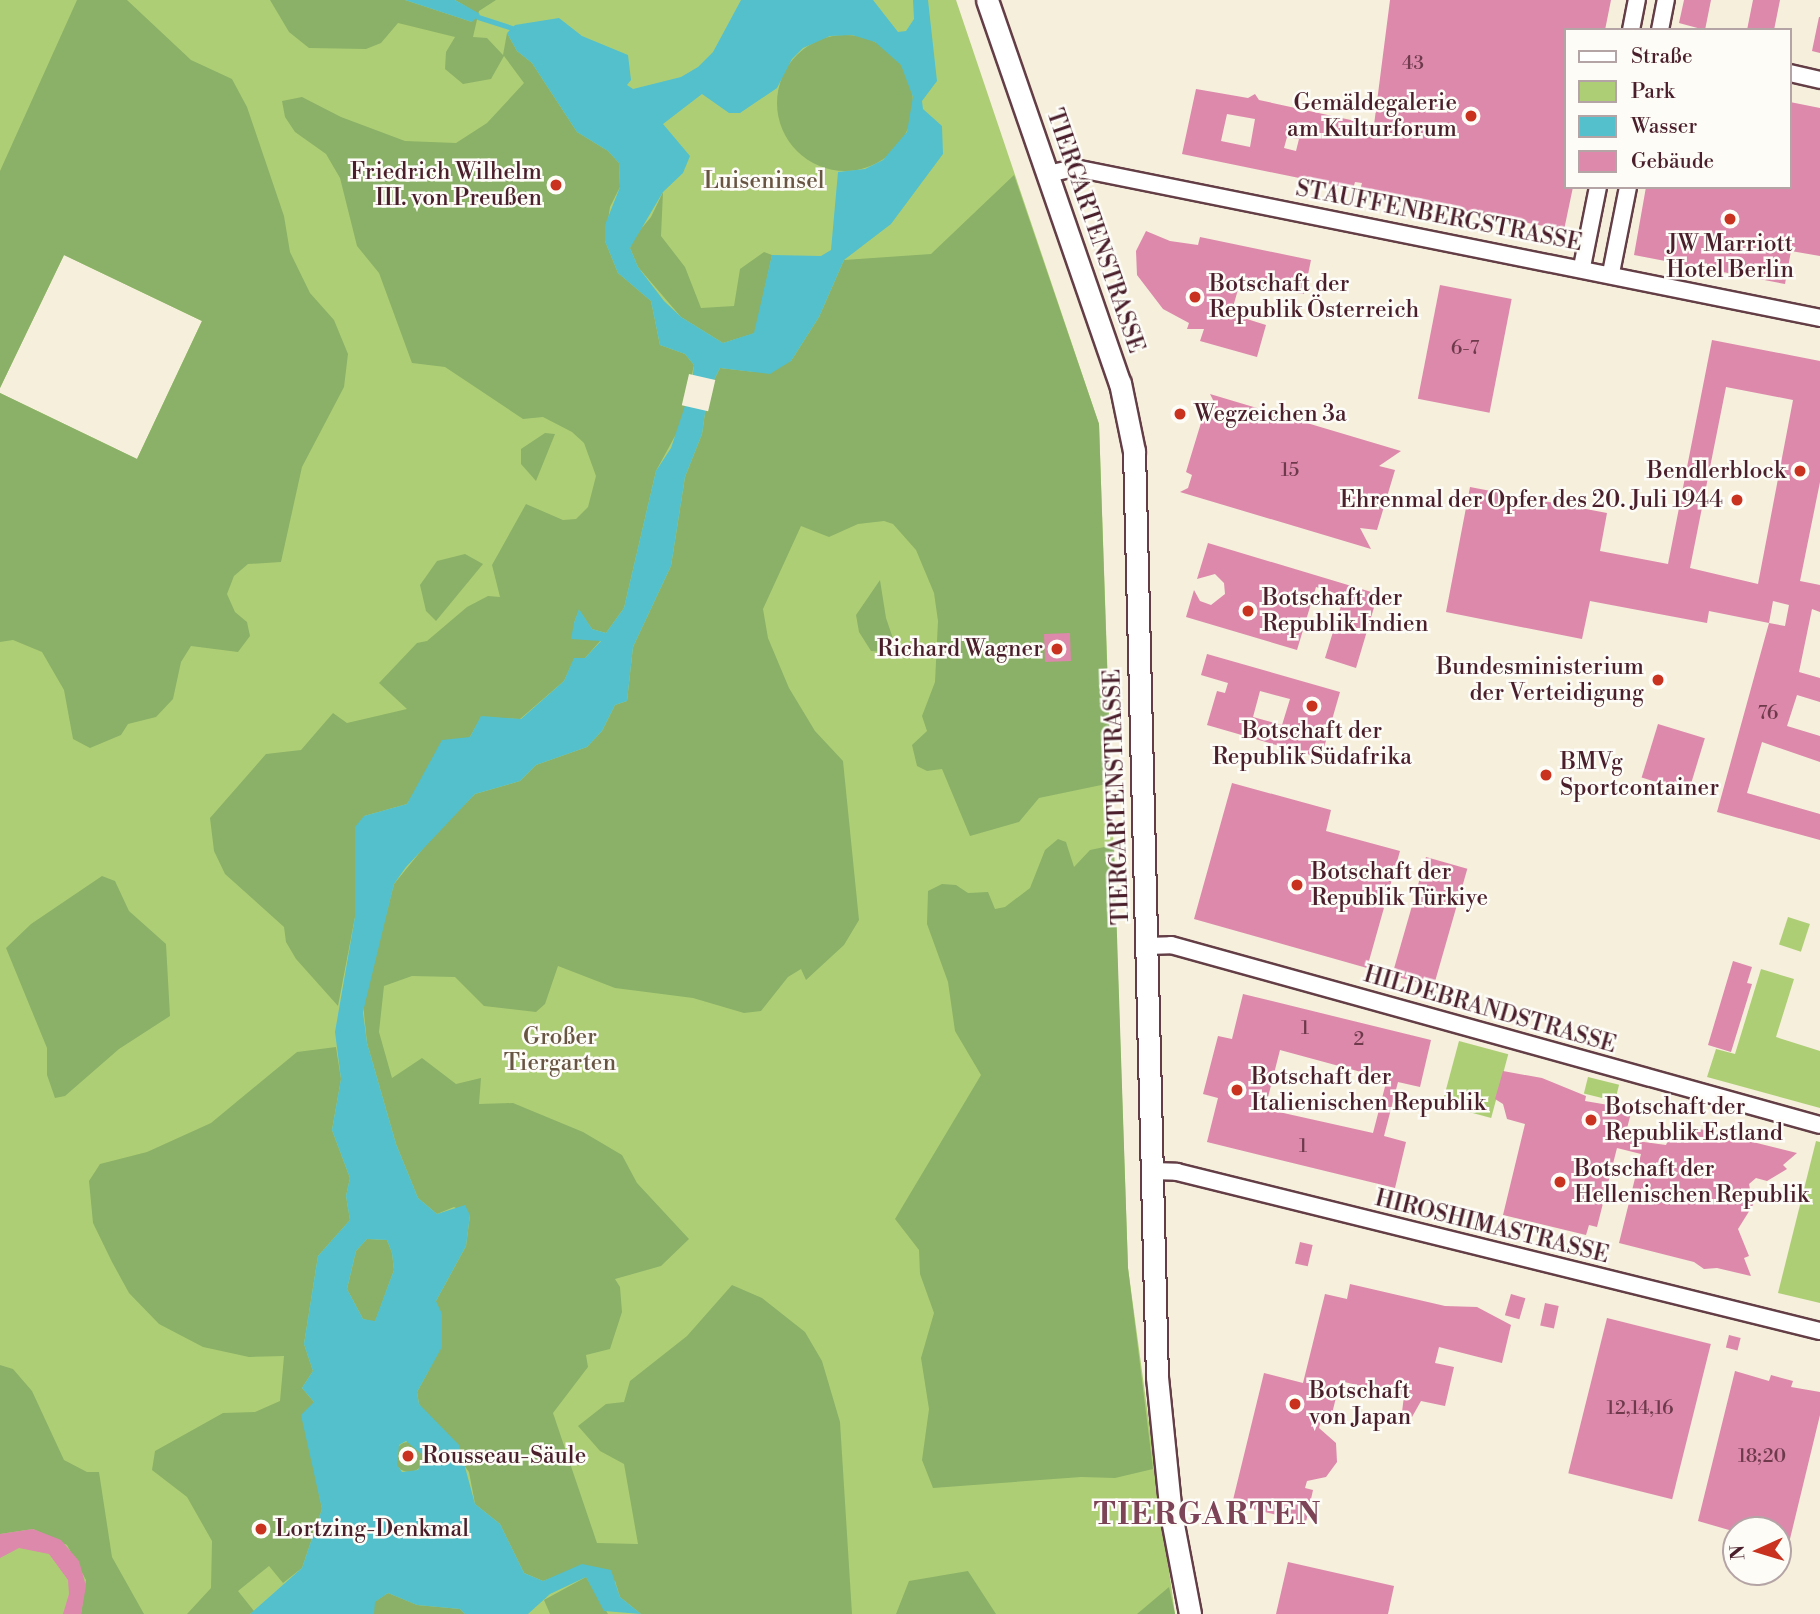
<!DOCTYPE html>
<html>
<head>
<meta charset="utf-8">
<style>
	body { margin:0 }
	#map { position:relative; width:1820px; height:1614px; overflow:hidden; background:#f5efdc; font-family:"Libre Bodoni",serif }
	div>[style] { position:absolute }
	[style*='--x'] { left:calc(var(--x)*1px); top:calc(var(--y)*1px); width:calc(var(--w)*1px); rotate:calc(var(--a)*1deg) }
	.green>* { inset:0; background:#aece76; transform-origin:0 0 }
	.forest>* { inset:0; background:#8ab167 }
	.round { border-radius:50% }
	.water>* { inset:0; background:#53c0cc }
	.pier>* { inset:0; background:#f5efdc; transform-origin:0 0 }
	.stream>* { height:5px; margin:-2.5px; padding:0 2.5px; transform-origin:2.5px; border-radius:2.5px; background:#53c0cc }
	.building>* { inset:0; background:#dc89ab; transform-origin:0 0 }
	.roads { filter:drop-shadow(2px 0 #643e46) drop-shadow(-2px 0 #643e46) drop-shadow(0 2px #643e46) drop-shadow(0 -2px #643e46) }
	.minor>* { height:16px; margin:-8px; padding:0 8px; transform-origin:8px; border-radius:8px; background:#fff }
	.secondary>* { height:21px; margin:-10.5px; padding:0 10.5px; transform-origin:10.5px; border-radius:10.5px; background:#fff }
	.dots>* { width:19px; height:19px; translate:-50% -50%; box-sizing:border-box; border:4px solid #fdfcf7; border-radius:50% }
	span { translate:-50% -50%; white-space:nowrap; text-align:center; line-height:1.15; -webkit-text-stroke:5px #fdfcf7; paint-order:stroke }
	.number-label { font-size:19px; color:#6e3a4b }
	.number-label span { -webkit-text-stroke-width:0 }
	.poi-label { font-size:23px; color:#4a1f2b }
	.right { translate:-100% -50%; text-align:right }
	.left { translate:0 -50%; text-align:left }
	.park-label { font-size:23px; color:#685442 }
	.street-label { font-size:23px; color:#4a1f2b }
	.district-label { font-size:30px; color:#7d4458; font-weight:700; letter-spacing:2px }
	.legend { position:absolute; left:1564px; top:28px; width:228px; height:161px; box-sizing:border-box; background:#fdfcf7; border:2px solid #b5a4a5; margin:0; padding:9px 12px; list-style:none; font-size:21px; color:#4a1f2b }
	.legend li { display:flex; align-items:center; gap:14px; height:35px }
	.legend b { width:35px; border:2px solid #b5a4a5 }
	.north { position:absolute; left:1722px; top:1516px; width:70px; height:70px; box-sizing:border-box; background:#fdfcf7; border:2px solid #b5a4a5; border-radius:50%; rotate:266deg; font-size:19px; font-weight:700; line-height:28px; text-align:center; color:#4a1f2b }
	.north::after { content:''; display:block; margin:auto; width:24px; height:32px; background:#c8321e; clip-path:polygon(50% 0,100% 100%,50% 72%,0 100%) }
</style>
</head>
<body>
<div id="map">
	<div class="green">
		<i style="clip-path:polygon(0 0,956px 0,1099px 424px,1128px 1268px,1175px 1614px,0 1614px,0 393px,137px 459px,202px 321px,64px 255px,0 388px)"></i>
		<i style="left:1788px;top:917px;width:23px;height:29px;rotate:18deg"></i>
		<i style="clip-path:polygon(1761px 969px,1794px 979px,1776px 1037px,1820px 1051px,1820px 1108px,1707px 1077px,1716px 1049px,1735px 1054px)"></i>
		<i style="left:1459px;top:1041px;width:51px;height:66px;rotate:15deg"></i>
		<i style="left:1588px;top:1077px;width:32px;height:17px;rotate:14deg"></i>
		<i style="clip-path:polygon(1816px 1141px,1820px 1142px,1820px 1303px,1778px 1293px)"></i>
	</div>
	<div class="forest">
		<i style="clip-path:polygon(77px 0,127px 0,191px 60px,232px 79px,247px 107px,284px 216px,290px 252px,310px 293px,334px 320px,348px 354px,344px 387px,302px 467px,281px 562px,248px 564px,234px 576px,227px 594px,235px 612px,247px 622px,250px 636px,238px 652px,191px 646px,181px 662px,173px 699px,156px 717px,128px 724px,121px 735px,90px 748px,73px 739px,64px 690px,42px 652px,13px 640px,0 642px,0 393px,137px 459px,202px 321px,64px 255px,0 388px,0 171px)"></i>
		<i style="clip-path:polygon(270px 0,405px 0,472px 22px,472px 10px,455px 0,496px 0,479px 11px,473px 37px,487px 38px,503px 55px,507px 33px,517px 51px,532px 63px,577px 132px,608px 151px,619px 163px,620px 187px,610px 207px,605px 241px,618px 273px,651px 301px,660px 345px,685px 354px,694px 365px,681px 425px,656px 471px,624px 608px,606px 633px,592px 629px,579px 610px,574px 623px,601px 640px,585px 658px,574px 659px,564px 681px,520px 719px,481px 717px,470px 737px,422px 781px,407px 804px,364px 816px,355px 917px,338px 1006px,296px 959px,286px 942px,284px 927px,225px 874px,214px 851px,210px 818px,266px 754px,301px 750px,333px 713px,347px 723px,407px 709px,379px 683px,417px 643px,427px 641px,467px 607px,488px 596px,500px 597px,492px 565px,526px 504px,563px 520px,576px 519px,588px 507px,596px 476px,584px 443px,572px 432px,543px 417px,523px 419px,445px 367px,412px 363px,379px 273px,357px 246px,340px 178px,326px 154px,295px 132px,285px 117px,282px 101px,302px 97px,341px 117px,405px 141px,456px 143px,487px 123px,524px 83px,504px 56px,491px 79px,463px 84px,445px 69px,446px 52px,455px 37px,398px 23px,381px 43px,366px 49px,309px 48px,289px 32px)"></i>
		<i class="round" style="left:777px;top:35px;width:136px;height:136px"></i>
		<i style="clip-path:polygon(1014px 175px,1099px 424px,1111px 783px,1039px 798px,1019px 822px,970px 836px,942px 769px,927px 771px,917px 766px,912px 745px,927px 731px,922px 716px,935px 682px,938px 621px,934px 593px,916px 550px,893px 524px,884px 521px,858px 524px,829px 537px,801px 526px,763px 609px,768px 638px,789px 688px,815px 731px,843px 761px,859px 920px,844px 945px,806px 980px,801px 969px,788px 977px,761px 1011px,744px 1013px,693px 998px,615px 988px,558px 966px,545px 1004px,536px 1012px,484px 1006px,455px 977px,412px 976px,384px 986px,379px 1032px,392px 1078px,422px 1058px,456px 1084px,481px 1078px,479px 1104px,513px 1103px,583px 1132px,622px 1155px,637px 1183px,689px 1239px,661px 1266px,615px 1279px,620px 1287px,622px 1312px,610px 1349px,586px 1355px,588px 1367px,553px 1413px,597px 1543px,638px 1544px,624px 1464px,600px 1451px,578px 1426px,606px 1404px,624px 1402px,630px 1381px,687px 1336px,732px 1285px,762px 1298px,805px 1332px,822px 1361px,840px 1422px,852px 1614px,641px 1614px,620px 1597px,615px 1581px,562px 1574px,543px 1581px,524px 1573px,500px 1524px,475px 1504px,469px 1472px,419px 1404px,417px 1392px,429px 1370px,436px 1301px,466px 1246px,470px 1215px,454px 1207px,437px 1214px,418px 1198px,396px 1144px,367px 1043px,363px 1004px,394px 884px,434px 835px,475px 794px,520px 781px,536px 765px,587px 747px,602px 731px,615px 705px,627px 701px,633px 647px,671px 566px,685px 477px,702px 434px,708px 392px,720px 368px,755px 372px,791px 361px,819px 317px,844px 260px,931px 254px)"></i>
		<i style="clip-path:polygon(663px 192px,661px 236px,685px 267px,701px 308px,734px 306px,740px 269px,764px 252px,772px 255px,755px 333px,723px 343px,681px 317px,638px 267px,630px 248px,635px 236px,651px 217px)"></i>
		<i style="clip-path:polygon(545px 433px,555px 434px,536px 481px,521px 464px,521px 449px)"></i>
		<i style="clip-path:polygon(465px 554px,483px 564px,436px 621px,426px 611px,420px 585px,437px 561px)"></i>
		<i style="clip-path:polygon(880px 580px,886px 618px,898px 653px,871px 651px,859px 632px,856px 615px)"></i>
		<i style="clip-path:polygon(1058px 839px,1066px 842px,1074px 867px,1090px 850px,1114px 845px,1128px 1268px,1153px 1469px,1115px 1478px,1081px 1477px,933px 1488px,922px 1460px,929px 1409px,921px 1358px,934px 1313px,920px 1274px,919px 1250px,895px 1219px,981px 1075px,955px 1031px,948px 982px,927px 924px,928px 891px,942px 884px,956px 885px,968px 893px,988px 892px,995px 909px,1005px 907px,1030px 888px,1045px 850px)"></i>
		<i style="clip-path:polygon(102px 876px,115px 881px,129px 911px,166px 944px,170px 1016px,119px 1049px,65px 1096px,55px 1098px,47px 1075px,47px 1048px,6px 948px,31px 924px)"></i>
		<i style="clip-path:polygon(336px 1047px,341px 1079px,332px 1130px,350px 1178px,346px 1196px,350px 1220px,318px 1256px,304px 1344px,313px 1371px,302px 1388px,314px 1402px,308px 1439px,322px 1509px,302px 1568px,283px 1583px,269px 1566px,238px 1591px,254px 1611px,250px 1614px,187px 1614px,211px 1588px,212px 1541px,187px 1497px,152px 1470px,155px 1451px,223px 1413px,255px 1412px,280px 1401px,284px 1356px,249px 1357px,203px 1347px,159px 1324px,129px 1293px,112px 1262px,93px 1223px,89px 1181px,100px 1164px,147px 1152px,211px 1123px,297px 1052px)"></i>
		<i style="clip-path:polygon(367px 1239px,387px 1240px,392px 1253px,394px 1270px,375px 1322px,363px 1319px,347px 1289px,356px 1251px)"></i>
		<i style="clip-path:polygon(0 1365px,13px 1369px,32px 1391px,64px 1460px,87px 1472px,99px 1472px,112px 1557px,144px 1614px,81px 1614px,86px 1580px,67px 1545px,33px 1529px,0 1534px)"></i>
		<i class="round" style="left:394px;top:1442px;width:30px;height:30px"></i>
		<i style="clip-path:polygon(968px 1571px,996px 1614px,896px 1614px,909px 1581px)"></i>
		<i style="clip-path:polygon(586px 1577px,608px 1614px,550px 1614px,544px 1600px)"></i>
		<i style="clip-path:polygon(1169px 1587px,1175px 1614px,1137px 1614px)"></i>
		<i style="clip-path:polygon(388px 1593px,417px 1605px,460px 1609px,465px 1614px,374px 1614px,374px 1602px)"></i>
	</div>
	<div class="water">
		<i style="clip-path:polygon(405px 0,455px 0,480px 14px,472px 22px)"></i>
		<i style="clip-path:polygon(evenodd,741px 0,873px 0,898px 32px,906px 31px,914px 19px,913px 0,928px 0,937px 81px,922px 101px,923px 109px,942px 126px,943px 154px,891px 224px,844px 260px,819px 317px,791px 361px,770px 374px,720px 368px,708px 392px,702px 434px,685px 477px,671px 566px,633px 647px,627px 701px,615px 705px,602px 731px,587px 747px,536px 765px,520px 781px,475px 794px,406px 867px,394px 884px,363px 1012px,367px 1043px,396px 1144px,418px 1198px,437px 1214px,465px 1205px,470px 1215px,466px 1246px,436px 1301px,442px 1314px,442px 1347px,417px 1392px,419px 1404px,459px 1445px,475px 1504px,500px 1524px,524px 1573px,543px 1581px,582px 1564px,611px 1570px,620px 1597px,641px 1614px,604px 1611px,586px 1577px,550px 1594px,528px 1614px,465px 1614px,460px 1609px,417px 1605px,388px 1593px,375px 1602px,374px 1614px,250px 1614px,302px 1568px,322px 1509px,301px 1415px,314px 1402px,302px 1388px,313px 1371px,304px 1344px,318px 1256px,350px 1220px,346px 1196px,350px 1178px,332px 1130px,341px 1079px,335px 1032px,355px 917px,355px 827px,364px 816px,407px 804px,442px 740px,470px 737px,481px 716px,521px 719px,564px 681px,574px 658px,585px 658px,601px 641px,571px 639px,574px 623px,579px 609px,592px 629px,606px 633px,624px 608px,656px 471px,671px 448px,691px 388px,694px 365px,685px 354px,660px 345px,651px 301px,618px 273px,605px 241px,605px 225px,620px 187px,619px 163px,608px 151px,577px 132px,532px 63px,517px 51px,507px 33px,515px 25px,559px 18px,582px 36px,628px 55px,631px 80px,627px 85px,633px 89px,681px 77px,698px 67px,713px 52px,741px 0,852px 35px,875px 42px,901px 65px,913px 97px,907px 132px,883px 160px,865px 169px,838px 172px,831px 250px,821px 256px,772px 255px,754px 333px,723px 343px,681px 317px,664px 301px,638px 267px,630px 248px,663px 192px,683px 173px,690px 156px,663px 124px,702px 94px,729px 113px,740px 113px,777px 88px,792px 59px,803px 48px,830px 36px,852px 35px,741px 0,367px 1239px,387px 1240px,392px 1253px,394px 1270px,375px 1321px,363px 1319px,347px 1289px,356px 1251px,367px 1239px,741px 0,406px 1441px,425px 1457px,418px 1470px,402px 1472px,397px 1465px,399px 1445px,406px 1441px)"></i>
	</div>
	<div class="pier">
		<i style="left:689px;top:374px;width:27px;height:32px;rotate:13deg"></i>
	</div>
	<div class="stream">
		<i style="--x:478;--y:17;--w:36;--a:18"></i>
	</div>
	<div class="building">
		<i style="clip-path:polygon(evenodd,1390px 0,1611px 0,1605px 30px,1566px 30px,1566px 187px,1573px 187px,1564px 230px,1360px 190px,1362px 183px,1355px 182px,1353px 189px,1182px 154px,1196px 89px,1248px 98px,1255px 94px,1259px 100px,1374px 125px,1390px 0,1227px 114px,1255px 119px,1250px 147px,1221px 141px,1227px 114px,1390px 0,1287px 137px,1299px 139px,1296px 151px,1284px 148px,1287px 137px)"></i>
		<i style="clip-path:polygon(1684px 0,1711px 0,1705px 30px,1679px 23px)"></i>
		<i style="clip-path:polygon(1753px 0,1780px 0,1774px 30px,1747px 30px)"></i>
		<i style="clip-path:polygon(1819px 17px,1820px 17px,1820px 53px,1812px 51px)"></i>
		<i style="clip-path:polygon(1790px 102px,1820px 108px,1820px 256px,1791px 251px,1785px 284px,1634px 255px,1646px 187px,1790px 187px)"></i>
		<i style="clip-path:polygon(1146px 231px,1170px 241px,1198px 245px,1200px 237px,1311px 260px,1304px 294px,1239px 286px,1231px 314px,1266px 325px,1257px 357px,1200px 341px,1204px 329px,1187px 329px,1189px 323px,1163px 309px,1137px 275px,1136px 251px)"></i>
		<i style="left:1440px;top:285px;width:73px;height:116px;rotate:11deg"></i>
		<i style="clip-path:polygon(evenodd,1712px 340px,1820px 361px,1820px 482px,1800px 581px,1820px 585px,1820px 612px,1812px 609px,1799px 672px,1820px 678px,1820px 702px,1797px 695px,1787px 726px,1820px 736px,1820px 762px,1762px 742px,1747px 793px,1820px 814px,1820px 840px,1717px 812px,1769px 623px,1785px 626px,1789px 605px,1773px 601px,1769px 623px,1709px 611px,1707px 623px,1590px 601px,1582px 639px,1446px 612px,1470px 487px,1607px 513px,1600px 551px,1668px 564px,1712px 340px,1726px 387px,1793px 400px,1758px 584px,1690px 568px,1726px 387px)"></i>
		<i style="clip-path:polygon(1210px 394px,1401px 451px,1379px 466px,1395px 470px,1377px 530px,1360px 528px,1371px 549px,1180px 492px,1188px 488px,1192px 475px,1186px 472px,1204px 413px,1210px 415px,1214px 402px)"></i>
		<i style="clip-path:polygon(1208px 543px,1378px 594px,1356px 668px,1325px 658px,1344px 596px,1316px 587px,1297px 650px,1186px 617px,1194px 590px,1200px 601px,1211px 605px,1225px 594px,1224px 583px,1215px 574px,1197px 579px)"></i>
		<i style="left:1070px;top:633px;width:28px;height:26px;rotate:88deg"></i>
		<i style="clip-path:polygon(evenodd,1207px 654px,1340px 692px,1321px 758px,1207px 725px,1217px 691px,1225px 693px,1228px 683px,1201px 675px,1207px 654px,1260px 691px,1290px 699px,1282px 725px,1253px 717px,1260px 691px)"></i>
		<i style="left:1658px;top:724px;width:49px;height:56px;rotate:17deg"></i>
		<i style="clip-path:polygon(1232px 783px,1331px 810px,1326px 831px,1400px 851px,1367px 968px,1194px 919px)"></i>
		<i style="left:1426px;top:857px;width:43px;height:123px;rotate:16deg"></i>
		<i style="clip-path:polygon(1733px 961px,1752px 967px,1747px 983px,1752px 984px,1731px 1052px,1708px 1045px)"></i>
		<i style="clip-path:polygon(evenodd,1243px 994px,1431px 1040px,1420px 1087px,1398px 1082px,1384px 1136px,1406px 1142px,1395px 1188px,1207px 1142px,1218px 1098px,1203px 1094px,1218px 1036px,1232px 1039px,1243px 994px,1280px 1050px,1387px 1079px,1373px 1133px,1265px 1109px,1280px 1050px)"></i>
		<i style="clip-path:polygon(1503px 1071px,1542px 1078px,1586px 1096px,1585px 1101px,1632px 1109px,1625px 1136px,1644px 1142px,1666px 1145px,1676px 1123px,1797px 1153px,1783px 1165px,1787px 1169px,1767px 1181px,1756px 1178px,1749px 1184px,1753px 1205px,1738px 1229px,1749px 1256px,1744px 1258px,1751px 1276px,1717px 1268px,1704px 1269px,1694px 1262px,1619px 1243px,1641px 1154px,1617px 1148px,1597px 1227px,1589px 1225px,1586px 1235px,1503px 1215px,1525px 1124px,1507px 1119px,1503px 1104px,1495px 1099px)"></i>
		<i style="left:1300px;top:1242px;width:13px;height:22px;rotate:13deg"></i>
		<i style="clip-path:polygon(1350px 1284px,1445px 1306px,1477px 1307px,1511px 1325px,1502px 1363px,1439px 1347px,1435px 1363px,1454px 1367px,1445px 1406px,1421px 1401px,1412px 1417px,1402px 1412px,1404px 1396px,1340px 1381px,1330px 1422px,1321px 1420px,1319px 1428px,1336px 1443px,1337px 1462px,1326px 1477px,1307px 1481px,1305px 1488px,1313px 1490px,1306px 1522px,1232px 1504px,1264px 1373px,1303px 1383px,1325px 1294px,1347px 1299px)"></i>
		<i style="left:1511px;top:1294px;width:15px;height:22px;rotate:16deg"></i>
		<i style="left:1545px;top:1303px;width:14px;height:23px;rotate:12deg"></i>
		<i style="left:1607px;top:1318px;width:107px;height:160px;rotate:14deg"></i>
		<i style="left:1729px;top:1335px;width:12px;height:13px;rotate:14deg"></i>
		<i style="clip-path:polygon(1735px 1371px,1769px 1381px,1771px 1375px,1793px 1381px,1791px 1387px,1820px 1392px,1820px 1415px,1789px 1543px,1778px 1541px,1778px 1530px,1736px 1532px,1698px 1521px)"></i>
		<i style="clip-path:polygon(33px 1529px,61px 1540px,79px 1561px,86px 1586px,81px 1614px,63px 1614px,69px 1594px,68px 1580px,49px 1554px,19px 1548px,0 1558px,0 1534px)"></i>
		<i style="clip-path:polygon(1288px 1562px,1394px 1586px,1388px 1614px,1276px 1614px)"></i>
	</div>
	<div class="roads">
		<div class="minor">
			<i style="--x:1631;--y:30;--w:31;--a:-79"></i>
			<i style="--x:1660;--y:30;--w:31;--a:-79"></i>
			<i style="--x:1790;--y:73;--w:31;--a:13"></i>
			<i style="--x:1048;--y:174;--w:28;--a:-13"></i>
			<i style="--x:1075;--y:168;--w:760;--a:11.38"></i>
			<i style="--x:1582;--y:267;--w:82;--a:-78.7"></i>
			<i style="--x:1611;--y:273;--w:88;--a:-78.8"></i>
			<i style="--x:1147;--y:946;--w:24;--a:-2"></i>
			<i style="--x:1171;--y:945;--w:673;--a:15.5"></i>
			<i style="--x:1153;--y:1171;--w:24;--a:2"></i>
			<i style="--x:1177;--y:1172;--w:662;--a:13.89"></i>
		</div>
		<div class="secondary">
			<i style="--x:987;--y:0;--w:405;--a:70.9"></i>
			<i style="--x:1120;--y:383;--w:69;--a:78.4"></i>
			<i style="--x:1134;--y:451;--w:926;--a:88.58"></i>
			<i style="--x:1157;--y:1377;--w:138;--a:84.2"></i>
			<i style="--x:1171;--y:1514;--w:102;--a:79.2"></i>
		</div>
	</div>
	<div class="dots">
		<i style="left:1471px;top:116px;background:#c8321e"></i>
		<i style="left:556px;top:185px;background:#c8321e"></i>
		<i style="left:1730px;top:219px;background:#c8321e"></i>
		<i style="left:1195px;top:297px;background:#c8321e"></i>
		<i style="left:1180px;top:414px;background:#c8321e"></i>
		<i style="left:1800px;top:471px;background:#c8321e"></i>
		<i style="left:1737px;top:500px;background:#c8321e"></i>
		<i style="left:1248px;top:611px;background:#c8321e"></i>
		<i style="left:1057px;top:649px;background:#c8321e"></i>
		<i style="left:1658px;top:680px;background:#c8321e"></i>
		<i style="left:1312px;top:706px;background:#c8321e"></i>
		<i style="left:1546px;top:775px;background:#c8321e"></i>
		<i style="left:1297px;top:885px;background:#c8321e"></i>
		<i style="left:1237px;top:1090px;background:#c8321e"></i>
		<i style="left:1591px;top:1120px;background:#c8321e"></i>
		<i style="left:1560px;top:1182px;background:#c8321e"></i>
		<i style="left:1295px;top:1404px;background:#c8321e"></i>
		<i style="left:408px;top:1456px;background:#c8321e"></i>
		<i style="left:261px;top:1529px;background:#c8321e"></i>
	</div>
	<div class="number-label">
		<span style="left:1413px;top:64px">43</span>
		<span style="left:1465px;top:349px">6-7</span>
		<span style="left:1290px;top:471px">15</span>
		<span style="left:1768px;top:714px">76</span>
		<span style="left:1305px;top:1029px">1</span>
		<span style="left:1359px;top:1040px">2</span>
		<span style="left:1303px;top:1147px">1</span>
		<span style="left:1640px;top:1409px">12,14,16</span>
		<span style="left:1762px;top:1457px">18;20</span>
	</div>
	<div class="poi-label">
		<span class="right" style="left:1457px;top:116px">Gemäldegalerie<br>am Kulturforum</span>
		<span class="right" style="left:542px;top:185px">Friedrich Wilhelm<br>III. von Preußen</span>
		<span style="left:1730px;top:257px">JW Marriott<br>Hotel Berlin</span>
		<span class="left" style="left:1209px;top:297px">Botschaft der<br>Republik Österreich</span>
		<span class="left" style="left:1194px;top:414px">Wegzeichen 3a</span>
		<span class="right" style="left:1786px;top:471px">Bendlerblock</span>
		<span class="right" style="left:1723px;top:500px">Ehrenmal der Opfer des 20. Juli 1944</span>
		<span class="left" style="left:1262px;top:611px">Botschaft der<br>Republik Indien</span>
		<span class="right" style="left:1043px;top:649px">Richard Wagner</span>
		<span class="right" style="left:1644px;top:680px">Bundesministerium<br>der Verteidigung</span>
		<span style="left:1312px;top:744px">Botschaft der<br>Republik Südafrika</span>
		<span class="left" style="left:1560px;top:775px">BMVg<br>Sportcontainer</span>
		<span class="left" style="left:1311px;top:885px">Botschaft der<br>Republik Türkiye</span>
		<span class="left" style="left:1251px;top:1090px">Botschaft der<br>Italienischen Republik</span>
		<span class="left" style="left:1605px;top:1120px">Botschaft der<br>Republik Estland</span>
		<span class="left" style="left:1574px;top:1182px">Botschaft der<br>Hellenischen Republik</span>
		<span class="left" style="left:1309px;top:1404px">Botschaft<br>von Japan</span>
		<span class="left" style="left:422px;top:1456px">Rousseau-Säule</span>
		<span class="left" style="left:275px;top:1529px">Lortzing-Denkmal</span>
	</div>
	<div class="park-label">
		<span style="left:764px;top:181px">Luiseninsel</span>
		<span style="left:560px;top:1050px">Großer<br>Tiergarten</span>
	</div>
	<div class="street-label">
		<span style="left:1439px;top:216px;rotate:11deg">STAUFFENBERGSTRASSE</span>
		<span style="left:1095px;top:231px;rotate:71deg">TIERGARTENSTRASSE</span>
		<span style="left:1117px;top:797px;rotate:-92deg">TIERGARTENSTRASSE</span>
		<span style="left:1490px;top:1010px;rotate:16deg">HILDEBRANDSTRASSE</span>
		<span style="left:1492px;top:1227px;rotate:14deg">HIROSHIMASTRASSE</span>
	</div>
	<div class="district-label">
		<span style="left:1208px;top:1515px">TIERGARTEN</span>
	</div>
	<ul class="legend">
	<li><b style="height:9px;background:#fff"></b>Straße</li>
	<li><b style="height:19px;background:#aece76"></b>Park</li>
	<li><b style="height:19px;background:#53c0cc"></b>Wasser</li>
	<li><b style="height:19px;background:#dc89ab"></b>Gebäude</li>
	</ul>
	<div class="north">N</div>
</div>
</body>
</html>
